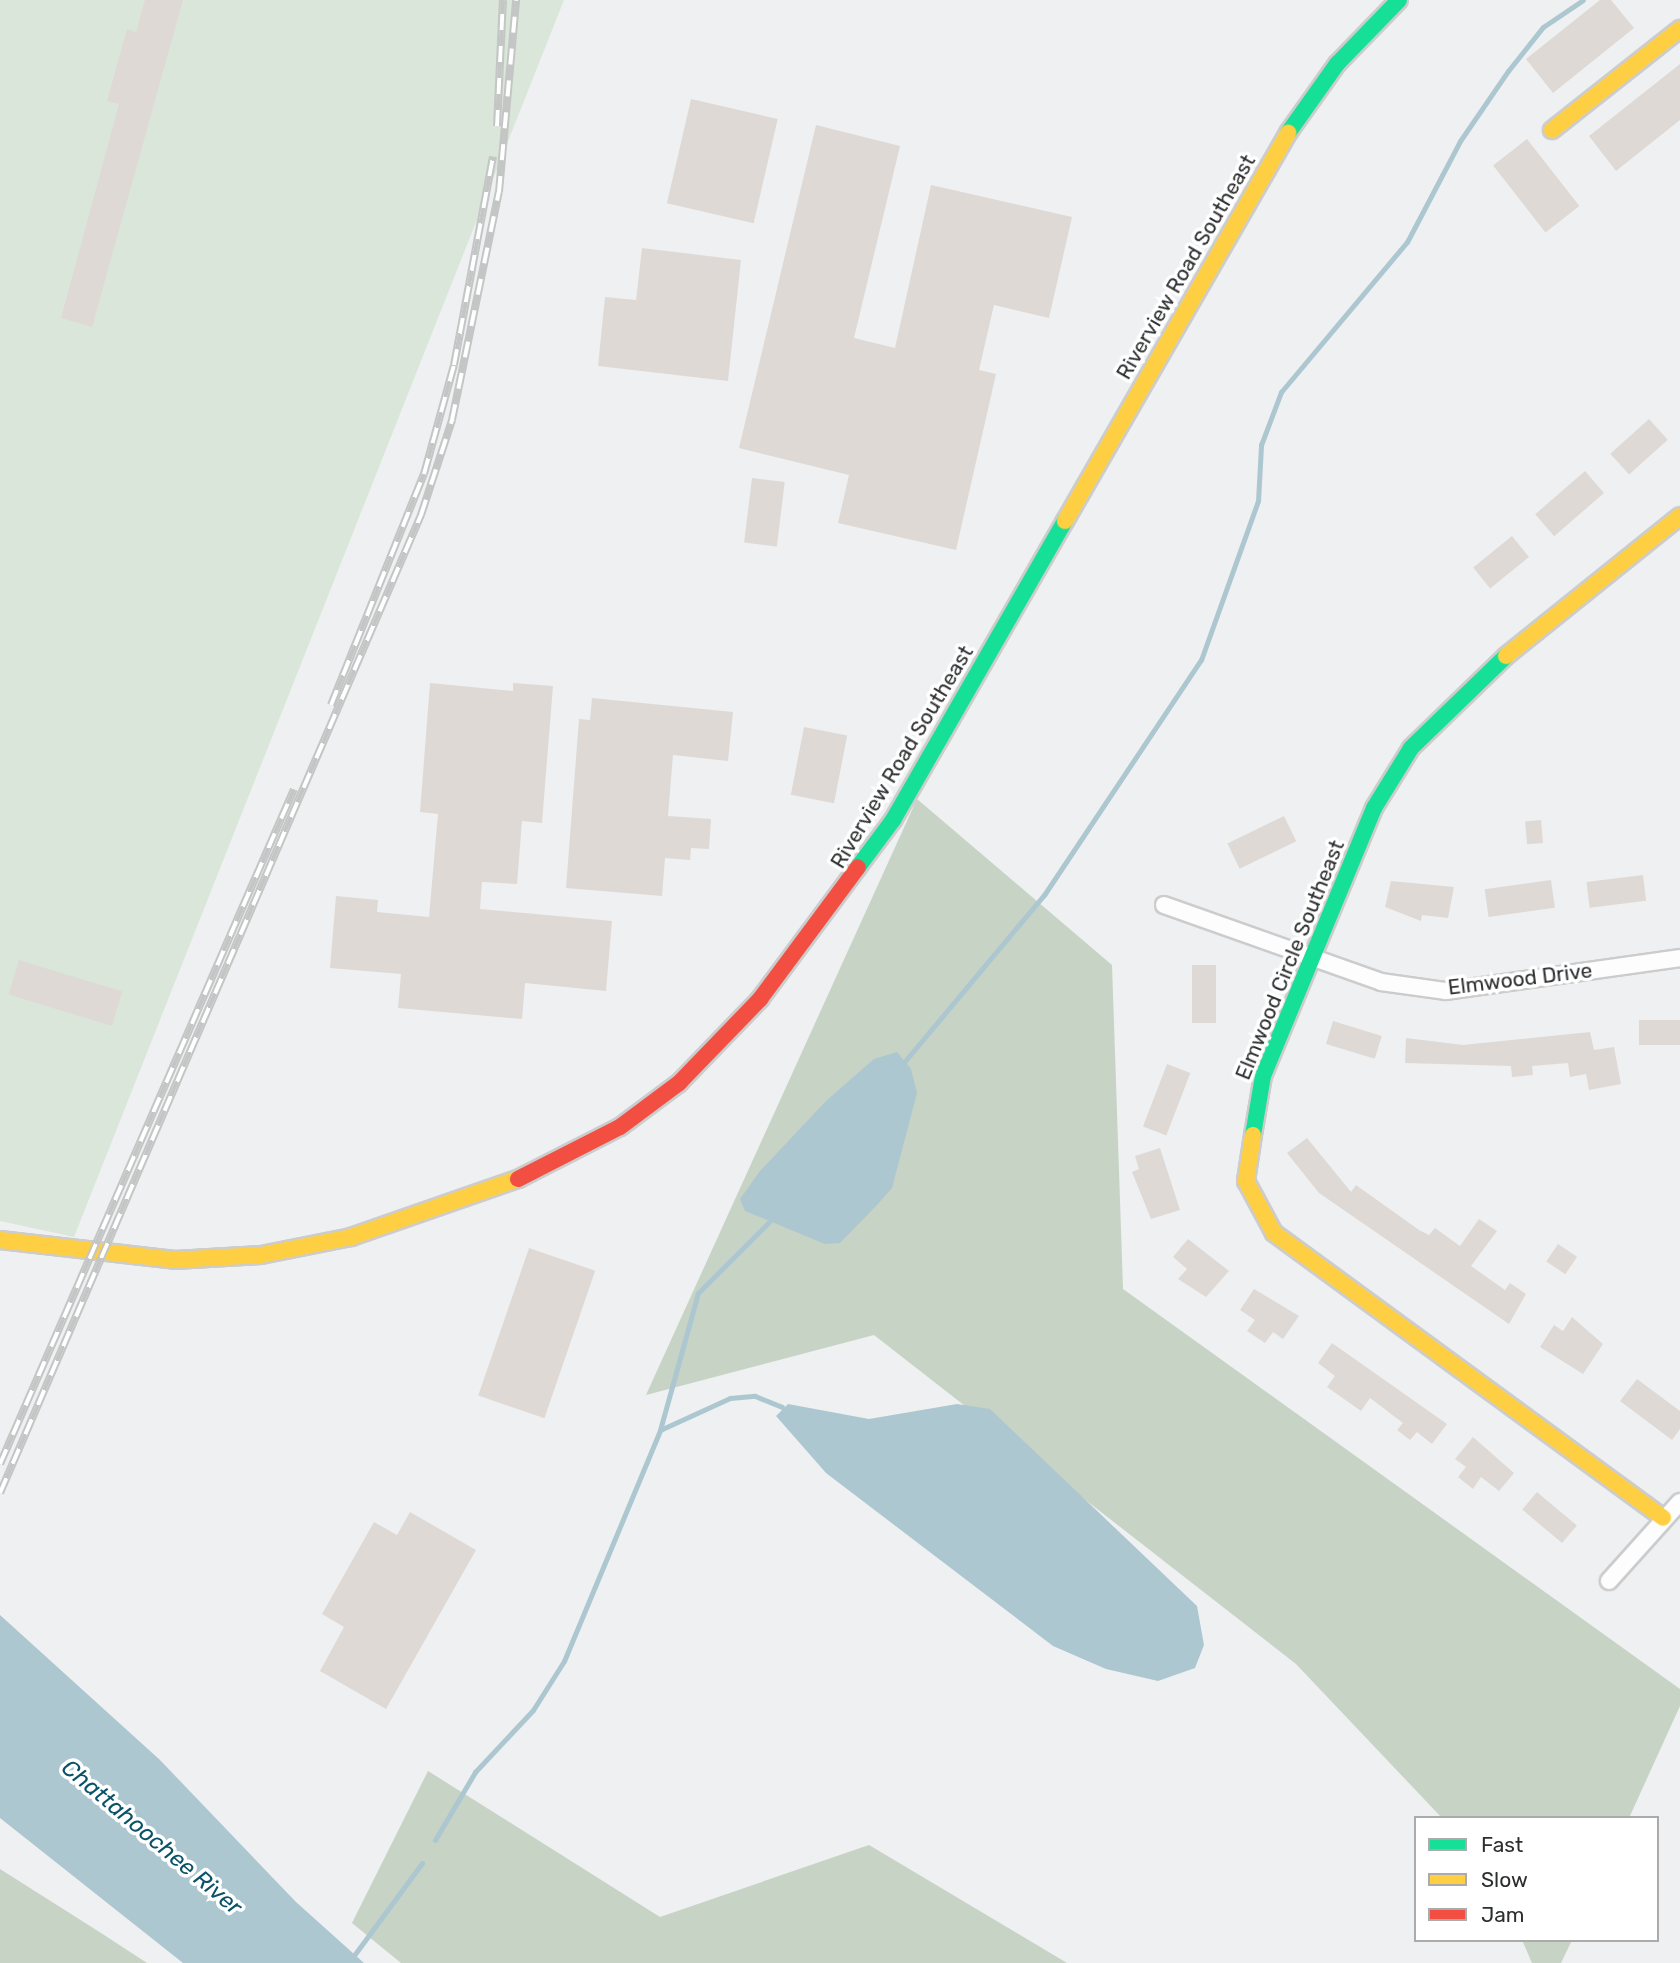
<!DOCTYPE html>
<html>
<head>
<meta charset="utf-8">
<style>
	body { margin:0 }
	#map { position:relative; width:1680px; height:1963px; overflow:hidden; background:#eff0f1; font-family:Rubik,sans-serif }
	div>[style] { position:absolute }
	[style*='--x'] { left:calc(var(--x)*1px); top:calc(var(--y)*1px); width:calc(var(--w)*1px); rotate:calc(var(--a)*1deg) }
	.green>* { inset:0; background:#dae6d9 }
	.forest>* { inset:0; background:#c6d3c5 }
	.water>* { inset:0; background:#adc7d1 }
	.stream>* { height:5px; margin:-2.5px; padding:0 2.5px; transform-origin:2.5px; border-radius:2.5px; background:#adc7d1 }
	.building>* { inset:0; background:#dfd9d6; transform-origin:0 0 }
	.roads { filter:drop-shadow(2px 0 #cccccd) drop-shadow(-2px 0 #cccccd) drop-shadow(0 2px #cccccd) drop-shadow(0 -2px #cccccd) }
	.street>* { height:16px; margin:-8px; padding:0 8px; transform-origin:8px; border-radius:8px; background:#fdfdfd }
	.fast>* { height:16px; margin:-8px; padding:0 8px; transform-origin:8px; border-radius:8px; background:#16e098 }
	.slow>* { height:16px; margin:-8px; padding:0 8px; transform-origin:8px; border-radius:8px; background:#ffcf43 }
	.jam>* { height:16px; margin:-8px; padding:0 8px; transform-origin:8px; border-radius:8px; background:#f24e42 }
	.rail>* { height:8px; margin-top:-4px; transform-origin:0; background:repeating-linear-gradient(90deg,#fff 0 16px,#c4c5c5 0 32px); box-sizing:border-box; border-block:2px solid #c4c5c5 }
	span { translate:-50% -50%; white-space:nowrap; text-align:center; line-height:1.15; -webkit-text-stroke:7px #fff; paint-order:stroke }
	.street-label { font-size:21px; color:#2d2e2f }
	.water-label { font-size:23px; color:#095268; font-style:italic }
	.legend { position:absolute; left:1414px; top:1816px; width:245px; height:126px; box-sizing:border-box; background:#fff; border:2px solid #ababac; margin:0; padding:9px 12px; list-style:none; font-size:21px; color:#2d2e2f }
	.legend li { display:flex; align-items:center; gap:14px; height:35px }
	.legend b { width:35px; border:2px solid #ababac }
</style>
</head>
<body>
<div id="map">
	<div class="green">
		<i style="clip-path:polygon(0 0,564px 0,74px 1237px,0 1221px)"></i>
	</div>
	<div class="forest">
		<i style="clip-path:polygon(917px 799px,1112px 965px,1123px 1289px,1680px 1689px,1680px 1706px,1629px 1818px,1442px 1818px,1296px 1664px,874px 1335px,646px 1395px)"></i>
		<i style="clip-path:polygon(428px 1771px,660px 1917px,869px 1845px,1067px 1963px,401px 1963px,352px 1923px)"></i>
		<i style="clip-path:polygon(0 1869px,101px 1933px,147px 1963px,0 1963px)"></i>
		<i style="clip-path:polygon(1522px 1940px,1572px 1940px,1561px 1963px,1532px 1963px)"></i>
	</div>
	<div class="water">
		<i style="clip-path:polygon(897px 1052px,911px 1069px,917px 1093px,892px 1188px,877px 1205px,840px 1243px,825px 1244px,745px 1211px,740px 1199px,760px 1171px,826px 1101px,874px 1059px)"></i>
		<i style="clip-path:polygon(788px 1404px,869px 1419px,957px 1404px,990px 1409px,1197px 1606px,1204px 1645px,1195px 1668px,1158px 1681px,1106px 1669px,1053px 1646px,826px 1473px,776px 1416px)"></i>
		<i style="clip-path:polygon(0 1615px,160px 1760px,296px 1902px,364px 1963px,183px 1963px,0 1818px)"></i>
	</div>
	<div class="stream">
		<i style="--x:905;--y:1061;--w:217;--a:-50.1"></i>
		<i style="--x:1044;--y:895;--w:283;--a:-56.3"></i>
		<i style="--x:1201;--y:660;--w:169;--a:-70.3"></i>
		<i style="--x:1258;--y:501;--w:56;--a:-86.9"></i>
		<i style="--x:1261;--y:445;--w:57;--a:-69.3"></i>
		<i style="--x:1281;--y:392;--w:196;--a:-50"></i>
		<i style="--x:1407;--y:242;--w:114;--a:-62.3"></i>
		<i style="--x:1460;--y:141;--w:85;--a:-55.6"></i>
		<i style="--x:1508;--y:71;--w:56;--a:-51.5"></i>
		<i style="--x:1543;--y:27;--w:48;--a:-34"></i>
		<i style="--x:660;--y:1430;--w:77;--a:-24.6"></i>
		<i style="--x:730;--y:1398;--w:25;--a:-5"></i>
		<i style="--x:755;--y:1396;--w:29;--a:22"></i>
		<i style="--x:435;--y:1840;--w:79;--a:-59.5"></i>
		<i style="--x:475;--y:1772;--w:85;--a:-46.9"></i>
		<i style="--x:533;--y:1710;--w:58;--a:-57.7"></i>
		<i style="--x:564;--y:1661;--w:250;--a:-67.4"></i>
		<i style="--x:660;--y:1430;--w:142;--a:-74.5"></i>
		<i style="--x:698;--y:1293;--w:100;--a:-45"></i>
		<i style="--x:355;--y:1954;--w:113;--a:-53.6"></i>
	</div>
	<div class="building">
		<i style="clip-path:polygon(145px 0,183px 0,92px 327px,61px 318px,119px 104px,107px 101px,127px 29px,136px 32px)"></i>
		<i style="clip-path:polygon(1600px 0,1611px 0,1634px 28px,1553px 93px,1526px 59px)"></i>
		<i style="clip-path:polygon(1680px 64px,1680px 120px,1616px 171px,1589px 136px)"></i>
		<i style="left:691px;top:99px;width:89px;height:107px;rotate:13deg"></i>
		<i style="clip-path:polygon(816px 125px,900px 146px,854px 338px,895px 348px,931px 185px,1072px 217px,1049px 318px,994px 305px,979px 370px,996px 374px,956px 550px,838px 523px,849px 475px,739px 448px)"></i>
		<i style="left:1527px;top:139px;width:85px;height:43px;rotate:52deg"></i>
		<i style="clip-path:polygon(642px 248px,741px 260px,728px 381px,598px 366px,605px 297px,636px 300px)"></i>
		<i style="left:1649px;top:419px;width:28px;height:52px;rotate:48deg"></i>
		<i style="left:1585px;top:471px;width:29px;height:66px;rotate:49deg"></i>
		<i style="left:752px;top:478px;width:33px;height:65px;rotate:7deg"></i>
		<i style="left:1512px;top:536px;width:27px;height:50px;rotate:51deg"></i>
		<i style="clip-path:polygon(430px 683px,513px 691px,513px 683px,553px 686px,542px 823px,522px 821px,517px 884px,482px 882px,480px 909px,612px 921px,606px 991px,525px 983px,522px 1019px,398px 1008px,401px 974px,330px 968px,336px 896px,378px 900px,377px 912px,429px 917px,438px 814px,420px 812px)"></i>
		<i style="clip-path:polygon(592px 698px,733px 712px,728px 761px,673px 755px,668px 816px,711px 819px,709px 849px,691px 848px,690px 860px,665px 858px,662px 896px,566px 888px,579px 719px,590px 720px)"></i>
		<i style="left:804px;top:727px;width:44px;height:69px;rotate:11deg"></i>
		<i style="left:1284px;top:816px;width:28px;height:63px;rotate:64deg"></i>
		<i style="left:1541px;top:820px;width:23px;height:16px;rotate:85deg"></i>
		<i style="left:1643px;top:875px;width:26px;height:57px;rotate:83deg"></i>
		<i style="left:1551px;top:880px;width:28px;height:67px;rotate:82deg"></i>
		<i style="clip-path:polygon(1391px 881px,1454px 887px,1448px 918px,1422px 915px,1421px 921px,1385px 907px)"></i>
		<i style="left:19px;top:960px;width:108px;height:36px;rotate:17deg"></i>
		<i style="left:1192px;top:965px;width:24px;height:58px"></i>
		<i style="left:1680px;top:1020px;width:25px;height:41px;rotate:90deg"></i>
		<i style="left:1333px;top:1021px;width:51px;height:24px;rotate:17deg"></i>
		<i style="clip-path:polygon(1590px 1032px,1594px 1050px,1614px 1047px,1621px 1084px,1589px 1090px,1586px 1074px,1570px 1077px,1568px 1063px,1532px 1066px,1533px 1075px,1512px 1077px,1511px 1066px,1405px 1063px,1406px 1038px,1463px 1045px)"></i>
		<i style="left:1167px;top:1064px;width:25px;height:67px;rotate:21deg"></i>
		<i style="clip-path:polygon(1307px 1138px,1351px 1192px,1356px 1185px,1419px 1230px,1429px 1235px,1435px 1228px,1460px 1246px,1479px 1219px,1497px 1231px,1471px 1266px,1505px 1290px,1510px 1283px,1526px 1294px,1509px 1324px,1319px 1193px,1287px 1153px)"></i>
		<i style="clip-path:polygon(1160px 1148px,1180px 1210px,1151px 1219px,1132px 1172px,1139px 1169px,1135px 1156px)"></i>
		<i style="clip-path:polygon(1188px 1239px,1229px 1271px,1206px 1297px,1178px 1279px,1187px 1269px,1173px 1257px)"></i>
		<i style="left:1558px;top:1244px;width:23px;height:21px;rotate:34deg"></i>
		<i style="left:529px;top:1248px;width:70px;height:156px;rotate:19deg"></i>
		<i style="clip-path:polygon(1254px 1289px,1299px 1316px,1283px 1339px,1273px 1332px,1265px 1343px,1247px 1331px,1255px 1320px,1240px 1310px)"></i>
		<i style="clip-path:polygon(1572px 1317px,1603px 1344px,1583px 1374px,1540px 1347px,1554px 1325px,1563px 1331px)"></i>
		<i style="clip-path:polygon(1332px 1343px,1447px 1424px,1432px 1444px,1417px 1432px,1410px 1440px,1397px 1430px,1403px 1423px,1370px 1398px,1361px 1411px,1327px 1387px,1335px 1376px,1318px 1363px)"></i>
		<i style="clip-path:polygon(1637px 1379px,1680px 1411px,1680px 1429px,1672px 1440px,1620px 1401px)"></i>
		<i style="clip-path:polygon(1473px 1437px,1514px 1473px,1499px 1491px,1481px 1477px,1473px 1489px,1458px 1477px,1466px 1467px,1455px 1459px)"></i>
		<i style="left:1537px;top:1492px;width:52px;height:23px;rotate:40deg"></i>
		<i style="clip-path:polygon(410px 1512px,476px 1550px,386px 1709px,320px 1671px,344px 1627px,322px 1614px,374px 1522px,397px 1535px)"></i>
	</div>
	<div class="roads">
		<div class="street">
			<i style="--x:1164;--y:905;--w:230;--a:19.5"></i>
			<i style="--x:1381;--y:982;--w:66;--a:7.9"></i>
			<i style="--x:1446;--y:991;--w:236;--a:-8"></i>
			<i style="--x:1609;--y:1581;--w:106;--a:-48.1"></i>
		</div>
		<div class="fast">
			<i style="--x:1288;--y:133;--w:85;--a:-54.6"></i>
			<i style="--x:1337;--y:64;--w:89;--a:-45.9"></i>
			<i style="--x:858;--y:867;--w:59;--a:-53.3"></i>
			<i style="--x:893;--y:820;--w:345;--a:-60.1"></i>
			<i style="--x:1253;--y:1135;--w:60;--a:-80.4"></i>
			<i style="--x:1263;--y:1076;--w:290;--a:-67.5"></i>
			<i style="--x:1374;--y:808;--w:70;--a:-58.3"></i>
			<i style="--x:1411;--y:748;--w:132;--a:-44.1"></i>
		</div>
		<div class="slow">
			<i style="--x:1552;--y:130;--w:163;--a:-38.3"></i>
			<i style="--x:1065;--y:521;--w:448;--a:-60.1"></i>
			<i style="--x:1506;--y:656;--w:223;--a:-38.8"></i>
			<i style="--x:1253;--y:1135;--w:47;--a:98.7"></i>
			<i style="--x:1246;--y:1181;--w:59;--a:61.7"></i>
			<i style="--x:1274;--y:1233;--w:482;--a:36.2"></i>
			<i style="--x:0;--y:1240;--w:176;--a:6.5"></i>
			<i style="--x:175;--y:1260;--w:86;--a:-3.3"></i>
			<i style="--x:261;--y:1255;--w:92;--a:-11.3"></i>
			<i style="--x:351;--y:1237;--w:177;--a:-19.2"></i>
		</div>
		<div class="jam">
			<i style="--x:518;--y:1179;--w:114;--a:-27"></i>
			<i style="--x:620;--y:1127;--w:74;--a:-36.7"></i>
			<i style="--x:679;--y:1083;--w:117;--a:-46"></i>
			<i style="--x:760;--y:999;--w:164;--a:-53.4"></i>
		</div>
	</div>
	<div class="rail">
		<i style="--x:497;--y:126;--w:126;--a:-87.3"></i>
		<i style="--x:331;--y:705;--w:249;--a:-68.1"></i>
		<i style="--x:424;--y:474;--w:113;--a:-74.6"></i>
		<i style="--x:454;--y:365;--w:212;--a:-79.4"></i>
		<i style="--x:0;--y:1464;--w:736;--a:-66.46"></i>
		<i style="--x:0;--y:1493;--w:1065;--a:-66.71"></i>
		<i style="--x:421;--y:515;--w:100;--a:-71.9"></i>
		<i style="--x:452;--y:420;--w:233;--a:-78.4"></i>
		<i style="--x:499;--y:192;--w:193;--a:-84.9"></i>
	</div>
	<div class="street-label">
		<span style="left:1186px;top:267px;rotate:-60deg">Riverview Road Southeast</span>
		<span style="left:902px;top:757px;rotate:-59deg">Riverview Road Southeast</span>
		<span style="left:1290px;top:960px;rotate:-68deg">Elmwood Circle Southeast</span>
		<span style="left:1520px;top:979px;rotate:-7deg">Elmwood Drive</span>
	</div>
	<div class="water-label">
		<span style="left:152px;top:1837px;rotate:40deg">Chattahoochee River</span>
	</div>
	<ul class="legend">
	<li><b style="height:9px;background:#16e098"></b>Fast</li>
	<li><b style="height:9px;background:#ffcf43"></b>Slow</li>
	<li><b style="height:9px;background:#f24e42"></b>Jam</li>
	</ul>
</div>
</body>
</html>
